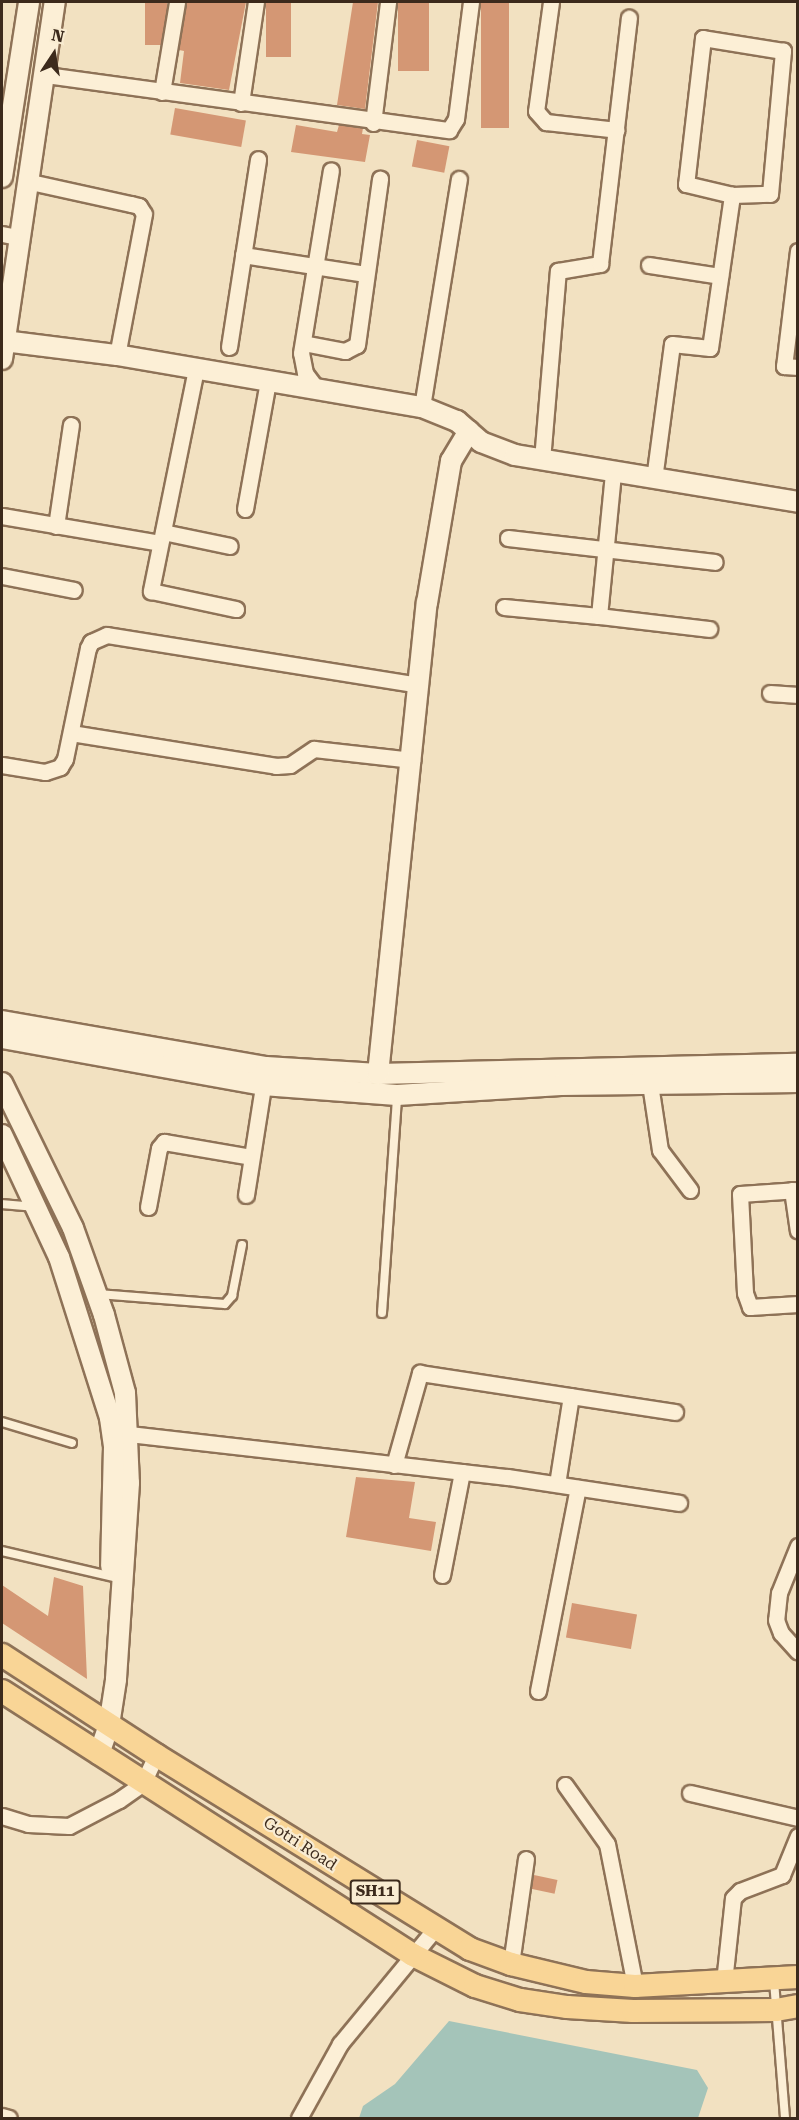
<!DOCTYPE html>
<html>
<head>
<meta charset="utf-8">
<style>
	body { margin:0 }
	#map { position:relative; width:799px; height:2120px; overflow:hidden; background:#f2e1c1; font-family:"Roboto Serif",serif }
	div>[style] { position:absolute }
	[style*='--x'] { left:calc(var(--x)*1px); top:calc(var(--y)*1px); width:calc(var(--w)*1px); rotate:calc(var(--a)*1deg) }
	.water>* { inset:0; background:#a4c4b9 }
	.building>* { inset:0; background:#d49774; transform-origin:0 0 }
	.roads { filter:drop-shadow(2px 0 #8e7257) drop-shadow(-2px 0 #8e7257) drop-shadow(0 2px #8e7257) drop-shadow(0 -2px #8e7257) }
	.lane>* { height:8px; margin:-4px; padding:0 4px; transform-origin:4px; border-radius:4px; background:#fcefd6 }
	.street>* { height:15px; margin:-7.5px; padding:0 7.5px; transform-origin:7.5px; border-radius:7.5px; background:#fcefd6 }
	.secondary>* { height:20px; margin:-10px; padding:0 10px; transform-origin:10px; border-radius:10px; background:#fcefd6 }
	.primary>* { height:22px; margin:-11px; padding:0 11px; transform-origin:11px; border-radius:11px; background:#f9d596 }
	span { translate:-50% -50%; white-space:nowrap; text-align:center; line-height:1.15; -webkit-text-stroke:4.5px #f9ecd2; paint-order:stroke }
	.shield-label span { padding:2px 4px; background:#f9ecd2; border:2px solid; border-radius:4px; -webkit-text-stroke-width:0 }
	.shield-label { font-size:15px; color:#3c2a1c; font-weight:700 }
	.street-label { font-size:16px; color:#3c2a1c }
	.frame { position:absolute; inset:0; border:3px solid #3c2a1c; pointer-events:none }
	.north { position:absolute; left:24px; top:24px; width:60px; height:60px; -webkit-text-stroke:4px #f9ecd2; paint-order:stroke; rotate:12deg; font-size:16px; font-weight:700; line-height:24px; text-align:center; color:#3c2a1c }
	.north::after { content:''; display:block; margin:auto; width:21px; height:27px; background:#3c2a1c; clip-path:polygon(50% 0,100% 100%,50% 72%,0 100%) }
</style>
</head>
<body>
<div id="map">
	<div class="water">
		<i style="clip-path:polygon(449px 2021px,697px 2070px,708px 2088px,698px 2118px,359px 2118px,363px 2106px,395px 2084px)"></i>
	</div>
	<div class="building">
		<i style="left:145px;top:2px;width:22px;height:43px"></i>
		<i style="clip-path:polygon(186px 2px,246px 2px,229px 90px,180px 83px,184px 51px,179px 50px)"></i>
		<i style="left:266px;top:2px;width:25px;height:55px"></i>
		<i style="clip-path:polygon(353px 2px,378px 2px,365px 109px,337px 105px)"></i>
		<i style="left:481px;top:2px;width:28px;height:126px"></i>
		<i style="left:398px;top:3px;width:31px;height:68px"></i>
		<i style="left:175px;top:108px;width:72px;height:27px;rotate:10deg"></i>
		<i style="clip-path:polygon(296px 125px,337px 132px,339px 125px,363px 128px,362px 134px,370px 135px,365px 162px,291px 152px)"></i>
		<i style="left:417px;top:140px;width:33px;height:27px;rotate:11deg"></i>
		<i style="clip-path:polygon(356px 1477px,415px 1482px,409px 1518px,436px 1522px,431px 1551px,346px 1537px)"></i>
		<i style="clip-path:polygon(54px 1577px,83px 1586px,87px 1679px,2px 1623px,2px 1585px,48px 1616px)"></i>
		<i style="left:572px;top:1603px;width:66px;height:35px;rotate:10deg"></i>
		<i style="left:534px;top:1875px;width:24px;height:14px;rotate:12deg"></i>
	</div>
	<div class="roads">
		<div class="lane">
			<i style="--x:2;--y:1204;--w:33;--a:5"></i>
			<i style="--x:98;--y:1294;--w:127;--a:4.5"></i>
			<i style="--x:225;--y:1304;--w:11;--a:-49"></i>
			<i style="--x:232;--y:1296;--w:52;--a:-78.9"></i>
			<i style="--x:382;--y:1313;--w:218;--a:-86"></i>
			<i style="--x:2;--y:1422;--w:73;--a:16.7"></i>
			<i style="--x:2;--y:1551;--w:123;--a:13.1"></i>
			<i style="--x:774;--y:1981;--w:137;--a:85.4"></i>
		</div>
		<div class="street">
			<i style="--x:551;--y:2;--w:110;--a:97.8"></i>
			<i style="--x:536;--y:111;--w:15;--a:48"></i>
			<i style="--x:546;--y:122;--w:71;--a:6.4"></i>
			<i style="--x:46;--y:75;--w:407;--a:7.8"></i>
			<i style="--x:449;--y:130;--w:13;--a:-58"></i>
			<i style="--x:456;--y:119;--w:118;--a:-82.7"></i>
			<i style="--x:162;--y:92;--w:91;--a:-80.5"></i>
			<i style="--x:241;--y:103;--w:102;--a:-81.6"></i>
			<i style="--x:373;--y:123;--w:122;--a:-82.9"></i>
			<i style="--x:26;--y:181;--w:107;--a:12.4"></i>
			<i style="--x:131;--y:204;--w:8;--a:14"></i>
			<i style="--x:139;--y:206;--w:9;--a:58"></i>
			<i style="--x:144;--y:214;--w:144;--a:100.8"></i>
			<i style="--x:2;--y:234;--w:16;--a:11"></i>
			<i style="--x:798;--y:251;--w:116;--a:96.9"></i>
			<i style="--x:784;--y:366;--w:14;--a:4"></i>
			<i style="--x:243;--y:255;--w:124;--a:8.8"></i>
			<i style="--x:649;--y:265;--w:72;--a:8.8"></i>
			<i style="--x:303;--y:343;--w:43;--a:10.8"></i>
			<i style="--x:345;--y:351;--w:13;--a:-27"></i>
			<i style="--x:357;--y:345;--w:168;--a:-82.1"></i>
			<i style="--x:229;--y:347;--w:190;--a:-81.2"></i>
			<i style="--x:196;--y:369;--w:227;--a:101.5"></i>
			<i style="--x:151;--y:591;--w:87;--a:12"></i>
			<i style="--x:317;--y:389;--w:20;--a:-127"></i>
			<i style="--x:305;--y:373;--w:20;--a:-101"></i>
			<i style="--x:301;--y:353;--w:185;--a:-80.7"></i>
			<i style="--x:422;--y:407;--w:231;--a:-80.8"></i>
			<i style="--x:542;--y:460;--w:190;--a:-85.2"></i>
			<i style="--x:558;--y:271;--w:43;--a:-9.5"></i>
			<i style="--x:600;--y:264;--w:248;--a:-83.3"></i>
			<i style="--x:654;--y:479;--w:136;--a:-82.4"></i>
			<i style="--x:672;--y:344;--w:38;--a:6"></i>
			<i style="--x:710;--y:348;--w:155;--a:-81.8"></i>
			<i style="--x:732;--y:195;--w:38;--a:-2"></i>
			<i style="--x:770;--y:194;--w:144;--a:-84.8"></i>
			<i style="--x:783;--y:51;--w:81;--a:-170.8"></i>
			<i style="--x:703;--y:38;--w:147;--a:96.6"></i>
			<i style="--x:686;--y:184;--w:47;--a:13.4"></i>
			<i style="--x:245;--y:509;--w:130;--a:-79.8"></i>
			<i style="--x:2;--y:516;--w:160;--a:9.7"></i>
			<i style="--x:56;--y:526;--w:102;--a:-81.6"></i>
			<i style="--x:163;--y:532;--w:68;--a:11.8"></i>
			<i style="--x:508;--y:538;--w:208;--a:6.6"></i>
			<i style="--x:2;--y:576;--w:73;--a:11"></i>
			<i style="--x:504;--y:607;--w:95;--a:5.4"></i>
			<i style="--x:599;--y:616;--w:145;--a:-84.4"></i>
			<i style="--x:599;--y:616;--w:111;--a:6.7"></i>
			<i style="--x:770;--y:693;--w:28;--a:4"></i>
			<i style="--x:71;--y:733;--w:208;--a:9.1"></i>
			<i style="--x:276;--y:766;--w:14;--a:-4"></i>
			<i style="--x:290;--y:765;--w:29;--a:-34"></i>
			<i style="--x:314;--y:749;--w:99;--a:6.4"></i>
			<i style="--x:2;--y:765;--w:44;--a:9.2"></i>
			<i style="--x:45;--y:772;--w:16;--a:-18"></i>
			<i style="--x:60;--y:767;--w:9;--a:-58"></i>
			<i style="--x:65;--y:759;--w:113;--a:-78.3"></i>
			<i style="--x:88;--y:648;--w:7;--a:-63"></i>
			<i style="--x:91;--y:642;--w:17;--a:-24"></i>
			<i style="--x:107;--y:635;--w:316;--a:9.1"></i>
			<i style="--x:650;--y:1084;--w:67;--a:81.4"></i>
			<i style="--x:660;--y:1150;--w:50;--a:53.1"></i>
			<i style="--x:792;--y:1190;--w:41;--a:81.7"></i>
			<i style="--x:798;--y:1190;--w:58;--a:176.1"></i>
			<i style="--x:740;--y:1194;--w:99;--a:87.1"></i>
			<i style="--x:745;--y:1293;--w:15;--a:70"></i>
			<i style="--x:750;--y:1307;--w:48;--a:-3.6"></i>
			<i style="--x:246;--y:1195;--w:122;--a:-81.1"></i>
			<i style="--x:148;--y:1207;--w:60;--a:-79.4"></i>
			<i style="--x:159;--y:1148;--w:8;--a:-50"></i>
			<i style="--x:164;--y:1142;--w:88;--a:9.8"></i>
			<i style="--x:129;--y:1434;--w:381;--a:6.5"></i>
			<i style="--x:508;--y:1477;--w:173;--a:8.6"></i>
			<i style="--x:394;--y:1465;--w:96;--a:-74.2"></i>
			<i style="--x:420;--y:1373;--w:258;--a:8.7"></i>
			<i style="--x:557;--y:1484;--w:89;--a:-81"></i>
			<i style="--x:798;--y:1546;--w:51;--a:112"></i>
			<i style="--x:779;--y:1593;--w:27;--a:96"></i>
			<i style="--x:776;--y:1620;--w:14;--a:69"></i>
			<i style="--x:781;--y:1633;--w:25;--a:48"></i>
			<i style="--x:442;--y:1575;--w:105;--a:-79"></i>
			<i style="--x:538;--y:1691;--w:207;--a:-78.9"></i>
			<i style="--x:565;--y:1785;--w:72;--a:54.6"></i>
			<i style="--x:607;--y:1844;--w:145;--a:78.8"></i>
			<i style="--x:690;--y:1793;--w:111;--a:13"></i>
			<i style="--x:2;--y:1816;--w:27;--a:17"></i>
			<i style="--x:28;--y:1824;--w:41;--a:2.8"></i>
			<i style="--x:69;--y:1826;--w:56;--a:-27.5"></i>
			<i style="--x:119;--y:1800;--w:29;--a:-35"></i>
			<i style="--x:143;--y:1783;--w:31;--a:-65"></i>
			<i style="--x:511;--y:1964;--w:106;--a:-81.9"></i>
			<i style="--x:724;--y:1982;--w:84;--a:-83.9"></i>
			<i style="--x:733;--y:1898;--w:10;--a:-45"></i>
			<i style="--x:740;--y:1891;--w:45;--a:-20.9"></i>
			<i style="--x:782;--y:1875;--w:42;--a:-67.7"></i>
			<i style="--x:2;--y:2116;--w:7;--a:16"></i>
			<i style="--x:299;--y:2118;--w:85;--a:-61"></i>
			<i style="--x:340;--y:2044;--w:148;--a:-50.5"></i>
		</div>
		<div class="secondary">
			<i style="--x:2;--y:177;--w:177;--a:-81.2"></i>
			<i style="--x:4;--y:341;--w:114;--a:7.1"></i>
			<i style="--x:117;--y:355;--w:309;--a:9.7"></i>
			<i style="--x:422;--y:407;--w:38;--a:22"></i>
			<i style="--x:457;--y:421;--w:32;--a:41"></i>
			<i style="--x:481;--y:442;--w:36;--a:21"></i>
			<i style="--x:515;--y:455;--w:287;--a:9.4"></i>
			<i style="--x:2;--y:359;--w:361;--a:-81.6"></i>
			<i style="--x:2;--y:1021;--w:268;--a:9.9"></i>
			<i style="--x:266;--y:1067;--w:112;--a:3.6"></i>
			<i style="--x:378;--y:1074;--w:420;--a:-1.4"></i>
			<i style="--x:2;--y:1038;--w:265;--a:10.2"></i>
			<i style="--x:263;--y:1085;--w:134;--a:4.3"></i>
			<i style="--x:397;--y:1095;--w:164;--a:-3.5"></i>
			<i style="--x:561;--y:1085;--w:237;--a:-0.7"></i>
			<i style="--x:378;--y:1074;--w:474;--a:-84.1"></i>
			<i style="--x:427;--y:603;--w:144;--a:-80.4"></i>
			<i style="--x:451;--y:461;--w:35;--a:-59"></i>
			<i style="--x:2;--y:1083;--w:161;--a:63.9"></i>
			<i style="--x:73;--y:1228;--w:92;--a:70.4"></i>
			<i style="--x:104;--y:1315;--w:81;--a:74.9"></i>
			<i style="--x:125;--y:1393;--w:90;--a:87.5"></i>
			<i style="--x:129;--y:1483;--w:197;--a:93.8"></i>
			<i style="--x:116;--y:1680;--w:46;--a:98.8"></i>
			<i style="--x:109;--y:1725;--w:31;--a:109"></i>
			<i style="--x:2;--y:1135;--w:135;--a:65"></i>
			<i style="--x:59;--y:1257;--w:169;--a:72.4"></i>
			<i style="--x:110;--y:1418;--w:29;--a:82"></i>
			<i style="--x:114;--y:1447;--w:119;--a:91.4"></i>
		</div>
		<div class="primary">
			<i style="--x:2;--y:1655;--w:184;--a:33"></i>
			<i style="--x:156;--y:1755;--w:369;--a:31.7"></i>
			<i style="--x:470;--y:1949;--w:44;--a:20.1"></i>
			<i style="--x:511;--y:1964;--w:77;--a:13.5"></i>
			<i style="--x:586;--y:1982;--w:49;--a:4.7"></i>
			<i style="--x:635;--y:1986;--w:163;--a:-3.2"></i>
			<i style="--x:2;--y:1691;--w:488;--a:32.7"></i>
			<i style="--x:413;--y:1955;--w:69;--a:26.6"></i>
			<i style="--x:475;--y:1986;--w:47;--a:17.3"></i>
			<i style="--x:520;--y:2000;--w:48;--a:8.5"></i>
			<i style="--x:567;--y:2007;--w:66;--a:3.5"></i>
			<i style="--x:633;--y:2011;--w:143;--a:-0.4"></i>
			<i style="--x:776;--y:2010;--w:22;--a:-10"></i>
		</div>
	</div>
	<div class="shield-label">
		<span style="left:375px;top:1892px">SH11</span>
	</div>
	<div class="street-label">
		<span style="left:300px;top:1844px;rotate:33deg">Gotri Road</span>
	</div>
	<div class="frame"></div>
	<div class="north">N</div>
</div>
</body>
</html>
